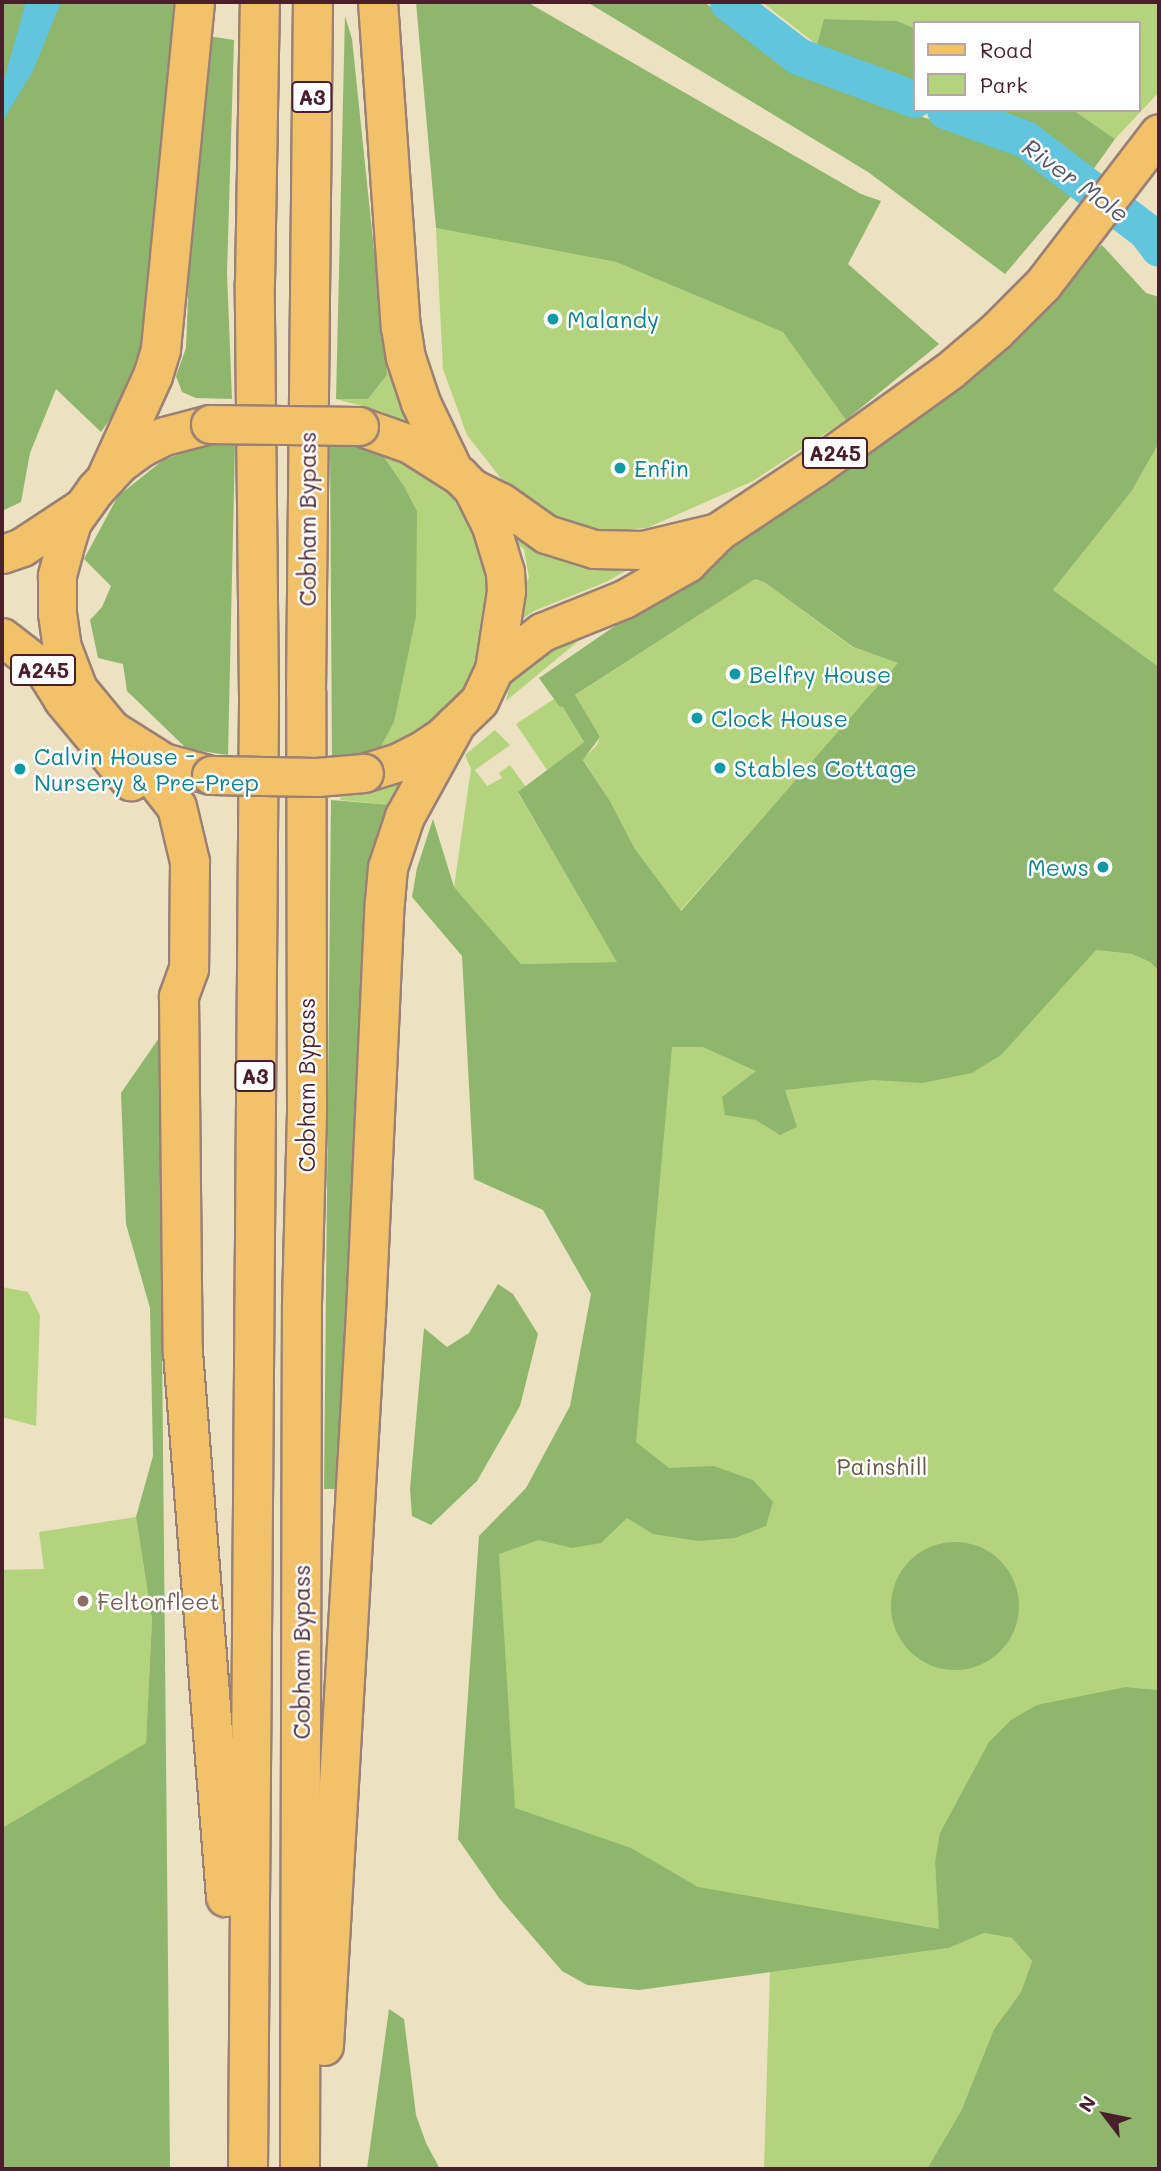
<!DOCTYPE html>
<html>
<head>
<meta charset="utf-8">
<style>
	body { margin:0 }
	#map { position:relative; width:1161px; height:2171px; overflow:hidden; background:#ece1c0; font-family:Mali,sans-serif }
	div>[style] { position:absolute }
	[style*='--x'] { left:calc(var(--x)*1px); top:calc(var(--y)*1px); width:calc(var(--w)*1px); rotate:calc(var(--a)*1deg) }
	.green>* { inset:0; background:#b3d47c }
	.forest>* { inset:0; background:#8eb66c }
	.round { border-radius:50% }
	.water>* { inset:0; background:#60c5dd }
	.river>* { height:37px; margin:-18.5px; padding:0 18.5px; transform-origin:18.5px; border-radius:18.5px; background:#60c5dd }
	.roads { filter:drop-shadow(2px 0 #9b8076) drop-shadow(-2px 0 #9b8076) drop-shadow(0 2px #9b8076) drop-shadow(0 -2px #9b8076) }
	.primary>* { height:37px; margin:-18.5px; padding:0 18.5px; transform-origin:18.5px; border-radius:18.5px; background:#f2c26a }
	.trunk>* { height:38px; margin:-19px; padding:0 19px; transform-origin:19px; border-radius:19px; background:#f2c26a }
	.bridges { filter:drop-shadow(2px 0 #9b8076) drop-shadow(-2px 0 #9b8076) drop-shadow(0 2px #9b8076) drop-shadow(0 -2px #9b8076) }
	.primary-bridge>* { height:37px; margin:-18.5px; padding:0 18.5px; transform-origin:18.5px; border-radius:18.5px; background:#f2c26a }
	.dots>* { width:19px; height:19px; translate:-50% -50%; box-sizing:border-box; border:4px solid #fff; border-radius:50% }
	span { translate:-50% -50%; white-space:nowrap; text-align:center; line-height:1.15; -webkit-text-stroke:5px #fff; paint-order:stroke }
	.shield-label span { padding:2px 5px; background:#fff; border:2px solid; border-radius:5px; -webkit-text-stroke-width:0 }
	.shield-label { font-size:21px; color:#4a1f2b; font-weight:700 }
	.culture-label { font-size:23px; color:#0d838f }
	.left { translate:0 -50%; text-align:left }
	.right { translate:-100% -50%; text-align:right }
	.street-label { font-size:23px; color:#4a1f2b }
	.park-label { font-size:23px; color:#6a5543 }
	.education-label { font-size:23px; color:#785e54 }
	.water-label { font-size:24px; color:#525969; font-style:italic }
	.frame { position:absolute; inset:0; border:4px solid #4a1f2b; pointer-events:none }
	.legend { position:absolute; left:913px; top:21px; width:228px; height:91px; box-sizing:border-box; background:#fff; border:2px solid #b7a5aa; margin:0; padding:9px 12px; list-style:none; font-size:21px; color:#4a1f2b }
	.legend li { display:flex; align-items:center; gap:14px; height:35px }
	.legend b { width:35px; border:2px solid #b7a5aa }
	.north { position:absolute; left:1070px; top:2080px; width:70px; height:70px; -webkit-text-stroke:5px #fff; paint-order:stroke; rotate:302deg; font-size:19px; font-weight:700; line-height:28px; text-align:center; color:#4a1f2b }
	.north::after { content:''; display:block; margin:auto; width:24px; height:32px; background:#4a1f2b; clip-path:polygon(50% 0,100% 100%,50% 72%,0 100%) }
</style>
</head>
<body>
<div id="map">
	<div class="green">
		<i style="clip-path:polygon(762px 2px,1159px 2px,1159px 92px,1115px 139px,1073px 110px,1138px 110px,1138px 23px,914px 23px,914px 28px,897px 21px,825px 19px,817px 45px)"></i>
		<i style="clip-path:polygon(436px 228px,616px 262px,784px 332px,846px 420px,753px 481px,647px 528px,606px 531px,550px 520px,514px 495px,467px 435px,443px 369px)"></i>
		<i style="clip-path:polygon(384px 351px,404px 395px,424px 430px,380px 411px,336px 399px,368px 399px,387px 375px)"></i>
		<i style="clip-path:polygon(1159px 443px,1159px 667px,1053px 590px,1131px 492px)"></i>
		<i style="clip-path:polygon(377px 447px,410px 457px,453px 498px,489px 563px,488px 629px,468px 691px,432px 729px,368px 757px,417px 511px,404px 486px)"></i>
		<i style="clip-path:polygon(502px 514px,647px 559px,606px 582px,534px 611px,512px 626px,515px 599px,529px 578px,524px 549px,508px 538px)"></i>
		<i style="clip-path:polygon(755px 579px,764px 582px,852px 647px,899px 663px,680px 911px,635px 849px,610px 801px,583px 759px,597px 745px,600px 737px,574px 696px)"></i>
		<i style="clip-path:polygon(599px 624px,506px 701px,511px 678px,552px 642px)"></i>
		<i style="clip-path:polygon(554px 699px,563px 707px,584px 742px,547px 770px,516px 724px)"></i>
		<i style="clip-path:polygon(495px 730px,510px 745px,475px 770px,487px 786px,502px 778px,499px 773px,510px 765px,526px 787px,518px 793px,618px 962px,521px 964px,454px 887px,471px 769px,465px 755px)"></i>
		<i style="clip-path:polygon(407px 774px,392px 805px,340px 800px,342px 792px)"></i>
		<i style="clip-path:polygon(1096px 950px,1132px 954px,1150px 962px,1159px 971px,1159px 1690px,1126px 1687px,935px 1862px,940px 1930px,519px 1915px,495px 1526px,599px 1491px,658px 1012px)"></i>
		<i style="clip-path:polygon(2px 1287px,28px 1292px,40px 1315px,36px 1426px,2px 1417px)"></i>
		<i style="clip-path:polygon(136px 1517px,152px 1619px,146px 1744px,2px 1828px,2px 1570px,44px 1569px,39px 1532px)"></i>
		<i style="clip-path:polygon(984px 1933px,1012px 1938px,1032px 1961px,1021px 1992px,994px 2029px,961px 2111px,927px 2169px,764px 2169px,770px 1972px,949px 1948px)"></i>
	</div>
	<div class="forest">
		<i style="clip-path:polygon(2px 2px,175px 2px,160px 180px,154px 308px,129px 392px,101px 432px,56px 389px,30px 453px,21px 502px,2px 511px)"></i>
		<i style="clip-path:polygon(416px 2px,527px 2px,861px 194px,881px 201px,848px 264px,939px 344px,846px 420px,783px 332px,616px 262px,436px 228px)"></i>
		<i style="clip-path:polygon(587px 2px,704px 2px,802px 73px,1016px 151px,1072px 195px,1005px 274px,868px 172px)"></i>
		<i style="clip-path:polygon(345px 16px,352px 39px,387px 375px,368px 399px,336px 399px)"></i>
		<i style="clip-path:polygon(824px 19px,897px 21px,914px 28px,914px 80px,817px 45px)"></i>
		<i style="clip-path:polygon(208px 36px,234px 40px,227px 273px,232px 399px,196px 398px,182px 392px,176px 376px,186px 348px,191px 221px)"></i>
		<i style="clip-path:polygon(998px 110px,1073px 110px,1115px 139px,1090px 174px,1022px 119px)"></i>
		<i style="clip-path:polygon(evenodd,1102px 245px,1146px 293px,1159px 297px,1159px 443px,1131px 492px,1053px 590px,1159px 667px,1159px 971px,1150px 962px,1132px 954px,1096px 950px,1001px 1055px,972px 1073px,922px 1083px,873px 1080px,785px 1090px,797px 1127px,780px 1135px,756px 1120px,725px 1115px,722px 1097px,756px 1071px,703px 1047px,672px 1047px,636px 1442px,669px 1468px,714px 1466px,753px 1480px,773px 1502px,766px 1526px,735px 1538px,698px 1541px,653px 1534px,627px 1518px,601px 1543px,572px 1548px,539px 1540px,499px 1554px,515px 1808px,631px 1848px,698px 1887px,939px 1929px,935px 1862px,940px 1833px,989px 1742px,1011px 1720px,1037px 1705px,1126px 1687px,1159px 1690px,1159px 2169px,927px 2169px,961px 2111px,994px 2029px,1021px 1992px,1032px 1961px,1012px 1938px,984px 1933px,949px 1948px,639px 1990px,587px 1985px,562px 1971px,499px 1898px,458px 1839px,479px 1536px,526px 1488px,570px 1406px,591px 1294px,543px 1210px,474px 1179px,462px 956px,412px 897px,417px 868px,433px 819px,454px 887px,521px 964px,617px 962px,518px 792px,584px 742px,563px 707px,559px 706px,539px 678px,818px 487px,1102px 245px,755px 579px,764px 582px,853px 647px,898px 663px,681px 911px,635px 849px,610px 801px,583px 760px,600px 737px,575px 695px,755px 579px)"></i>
		<i style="clip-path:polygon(235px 443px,228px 755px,187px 749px,127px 691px,123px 664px,98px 658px,90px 620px,102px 607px,111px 586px,84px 559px,118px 496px,162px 461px,201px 445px)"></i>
		<i style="clip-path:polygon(357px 444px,377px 447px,404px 486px,417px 511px,416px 616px,394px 722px,380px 748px,368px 757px,332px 756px,330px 445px)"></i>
		<i style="clip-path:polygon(331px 800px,392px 805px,341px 1489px,324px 1489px)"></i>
		<i style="clip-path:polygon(159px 1038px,170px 2169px,2px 2169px,2px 1828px,146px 1743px,152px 1619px,136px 1517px,153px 1456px,150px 1308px,126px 1224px,121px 1093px)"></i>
		<i style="clip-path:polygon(498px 1284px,513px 1294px,538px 1334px,520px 1406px,477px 1481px,431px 1525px,412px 1516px,410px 1489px,424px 1328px,447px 1347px,469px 1333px)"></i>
		<i class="round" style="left:891px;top:1542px;width:128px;height:128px"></i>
		<i style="clip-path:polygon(389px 2009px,404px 2019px,416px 2115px,426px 2143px,440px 2169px,367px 2169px)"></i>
	</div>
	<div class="water">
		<i style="clip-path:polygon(26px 2px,61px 2px,33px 71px,2px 122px,2px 87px)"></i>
	</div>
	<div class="river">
		<i style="--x:728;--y:2;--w:88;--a:37.6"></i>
		<i style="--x:798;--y:56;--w:124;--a:20.3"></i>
		<i style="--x:945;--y:110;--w:85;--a:19.9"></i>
		<i style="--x:1025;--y:139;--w:152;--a:37.2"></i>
		<i style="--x:1146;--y:231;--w:21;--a:53"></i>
	</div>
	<div class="roads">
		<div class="primary">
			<i style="--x:210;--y:424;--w:48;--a:165.4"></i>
			<i style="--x:164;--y:436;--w:25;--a:153"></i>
			<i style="--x:142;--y:447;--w:29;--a:144"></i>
			<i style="--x:119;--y:464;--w:35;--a:133"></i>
			<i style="--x:95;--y:490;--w:39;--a:126"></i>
			<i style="--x:72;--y:522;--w:28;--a:107"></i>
			<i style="--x:64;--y:549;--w:28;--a:105"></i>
			<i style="--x:57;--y:576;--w:37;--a:90"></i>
			<i style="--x:57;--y:613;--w:34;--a:82"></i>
			<i style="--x:62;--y:647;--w:45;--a:69.1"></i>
			<i style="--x:78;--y:689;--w:52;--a:50.5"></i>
			<i style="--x:111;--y:729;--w:62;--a:32.4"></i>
			<i style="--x:163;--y:762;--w:50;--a:15.2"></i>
			<i style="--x:359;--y:426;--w:54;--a:19.4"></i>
			<i style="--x:410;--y:444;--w:58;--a:32.3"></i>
			<i style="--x:459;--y:475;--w:18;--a:45"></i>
			<i style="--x:472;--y:488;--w:42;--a:63.4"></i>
			<i style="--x:491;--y:526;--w:48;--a:73.1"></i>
			<i style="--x:505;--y:572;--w:19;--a:87"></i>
			<i style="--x:506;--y:591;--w:79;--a:98.7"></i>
			<i style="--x:494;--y:669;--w:35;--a:115"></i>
			<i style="--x:479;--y:701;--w:50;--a:135.8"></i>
			<i style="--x:443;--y:736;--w:23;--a:146"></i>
			<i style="--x:424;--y:749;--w:28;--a:153"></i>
			<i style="--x:399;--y:762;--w:37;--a:163"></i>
			<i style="--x:472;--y:488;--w:32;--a:26"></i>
			<i style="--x:501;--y:502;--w:55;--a:35.4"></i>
			<i style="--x:546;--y:534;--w:50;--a:17.4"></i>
			<i style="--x:594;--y:549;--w:49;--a:1.2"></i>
			<i style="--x:643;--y:550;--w:77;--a:-13.5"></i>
			<i style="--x:2;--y:554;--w:21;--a:-19"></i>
			<i style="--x:22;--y:547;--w:71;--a:-33.5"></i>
			<i style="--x:2;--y:637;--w:90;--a:37.8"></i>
			<i style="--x:494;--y:669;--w:61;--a:-37.6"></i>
			<i style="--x:542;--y:632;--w:88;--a:-21.9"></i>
			<i style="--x:624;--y:599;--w:73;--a:-29.7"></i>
			<i style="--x:687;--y:563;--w:45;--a:-45"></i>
			<i style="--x:719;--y:531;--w:114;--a:-33.6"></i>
			<i style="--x:814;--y:468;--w:166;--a:-35.7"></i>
			<i style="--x:949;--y:371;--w:62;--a:-40.4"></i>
			<i style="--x:996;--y:331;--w:66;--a:-45"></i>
			<i style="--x:1043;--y:284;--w:190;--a:-52.5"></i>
		</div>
		<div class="trunk">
			<i style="--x:378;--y:2;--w:326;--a:86"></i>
			<i style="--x:401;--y:327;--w:31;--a:81"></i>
			<i style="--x:406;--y:358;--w:47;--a:71.6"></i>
			<i style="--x:421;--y:403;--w:72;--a:64.5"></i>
			<i style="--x:107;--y:477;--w:111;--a:-65.5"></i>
			<i style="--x:153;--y:376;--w:28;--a:-73"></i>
			<i style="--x:161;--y:349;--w:349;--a:-84.4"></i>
			<i style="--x:47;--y:673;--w:31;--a:58"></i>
			<i style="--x:63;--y:699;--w:107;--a:50.3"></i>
			<i style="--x:124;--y:740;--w:85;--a:51.7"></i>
			<i style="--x:177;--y:807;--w:57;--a:76.7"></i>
			<i style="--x:190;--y:862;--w:107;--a:90.5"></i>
			<i style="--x:189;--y:969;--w:30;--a:110"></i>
			<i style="--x:179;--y:997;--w:355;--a:89.4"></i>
			<i style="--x:183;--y:1352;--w:547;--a:85.49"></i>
			<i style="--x:324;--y:2046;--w:733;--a:-86.72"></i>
			<i style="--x:366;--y:1314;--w:412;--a:-87.4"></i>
			<i style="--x:385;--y:902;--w:34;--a:-85"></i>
			<i style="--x:388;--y:868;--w:54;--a:-71.6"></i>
			<i style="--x:405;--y:817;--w:104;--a:-61.2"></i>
			<i style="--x:248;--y:2169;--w:1472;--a:-89.57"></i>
			<i style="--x:259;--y:697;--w:414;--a:-90.6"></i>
			<i style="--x:255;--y:283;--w:281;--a:-89"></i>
			<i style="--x:300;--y:2169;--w:865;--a:-89.87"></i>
			<i style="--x:302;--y:1304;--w:195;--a:-88.5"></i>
			<i style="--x:307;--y:1109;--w:417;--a:-90.1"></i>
			<i style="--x:306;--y:692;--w:690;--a:-89.42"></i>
		</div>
	</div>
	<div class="bridges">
		<div class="primary-bridge">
			<i style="--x:210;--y:424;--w:149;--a:0.8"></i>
			<i style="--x:211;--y:775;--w:106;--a:1.1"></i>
			<i style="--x:317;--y:777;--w:47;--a:-4.9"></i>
		</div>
	</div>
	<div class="dots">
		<i style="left:553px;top:319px;background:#0f9aa8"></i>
		<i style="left:620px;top:468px;background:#0f9aa8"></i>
		<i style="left:735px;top:674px;background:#0f9aa8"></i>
		<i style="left:697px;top:718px;background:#0f9aa8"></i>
		<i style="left:720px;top:768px;background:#0f9aa8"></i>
		<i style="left:20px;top:769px;background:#0f9aa8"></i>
		<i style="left:1103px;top:867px;background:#0f9aa8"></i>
		<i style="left:83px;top:1601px;background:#8d6e63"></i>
	</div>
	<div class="shield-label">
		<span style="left:312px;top:97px">A3</span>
		<span style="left:835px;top:453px">A245</span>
		<span style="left:43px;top:670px">A245</span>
		<span style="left:255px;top:1076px">A3</span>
	</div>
	<div class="culture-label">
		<span class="left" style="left:567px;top:319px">Malandy</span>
		<span class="left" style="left:634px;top:468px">Enfin</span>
		<span class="left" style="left:749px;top:674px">Belfry House</span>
		<span class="left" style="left:711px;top:718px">Clock House</span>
		<span class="left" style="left:34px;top:769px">Calvin House -<br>Nursery &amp; Pre-Prep</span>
		<span class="left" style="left:734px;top:768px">Stables Cottage</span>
		<span class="right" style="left:1089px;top:867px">Mews</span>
	</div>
	<div class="street-label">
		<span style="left:307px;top:519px;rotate:-90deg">Cobham Bypass</span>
		<span style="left:306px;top:1085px;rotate:-90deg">Cobham Bypass</span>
		<span style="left:301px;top:1652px;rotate:-90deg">Cobham Bypass</span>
	</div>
	<div class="park-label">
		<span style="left:882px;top:1466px">Painshill</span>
	</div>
	<div class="education-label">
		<span class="left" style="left:97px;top:1601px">Feltonfleet</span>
	</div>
	<div class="water-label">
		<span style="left:1076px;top:180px;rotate:36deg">River Mole</span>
	</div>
	<div class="frame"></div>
	<ul class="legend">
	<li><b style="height:9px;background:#f2c26a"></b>Road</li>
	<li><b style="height:19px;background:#b3d47c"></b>Park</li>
	</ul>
	<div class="north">N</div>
</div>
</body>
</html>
